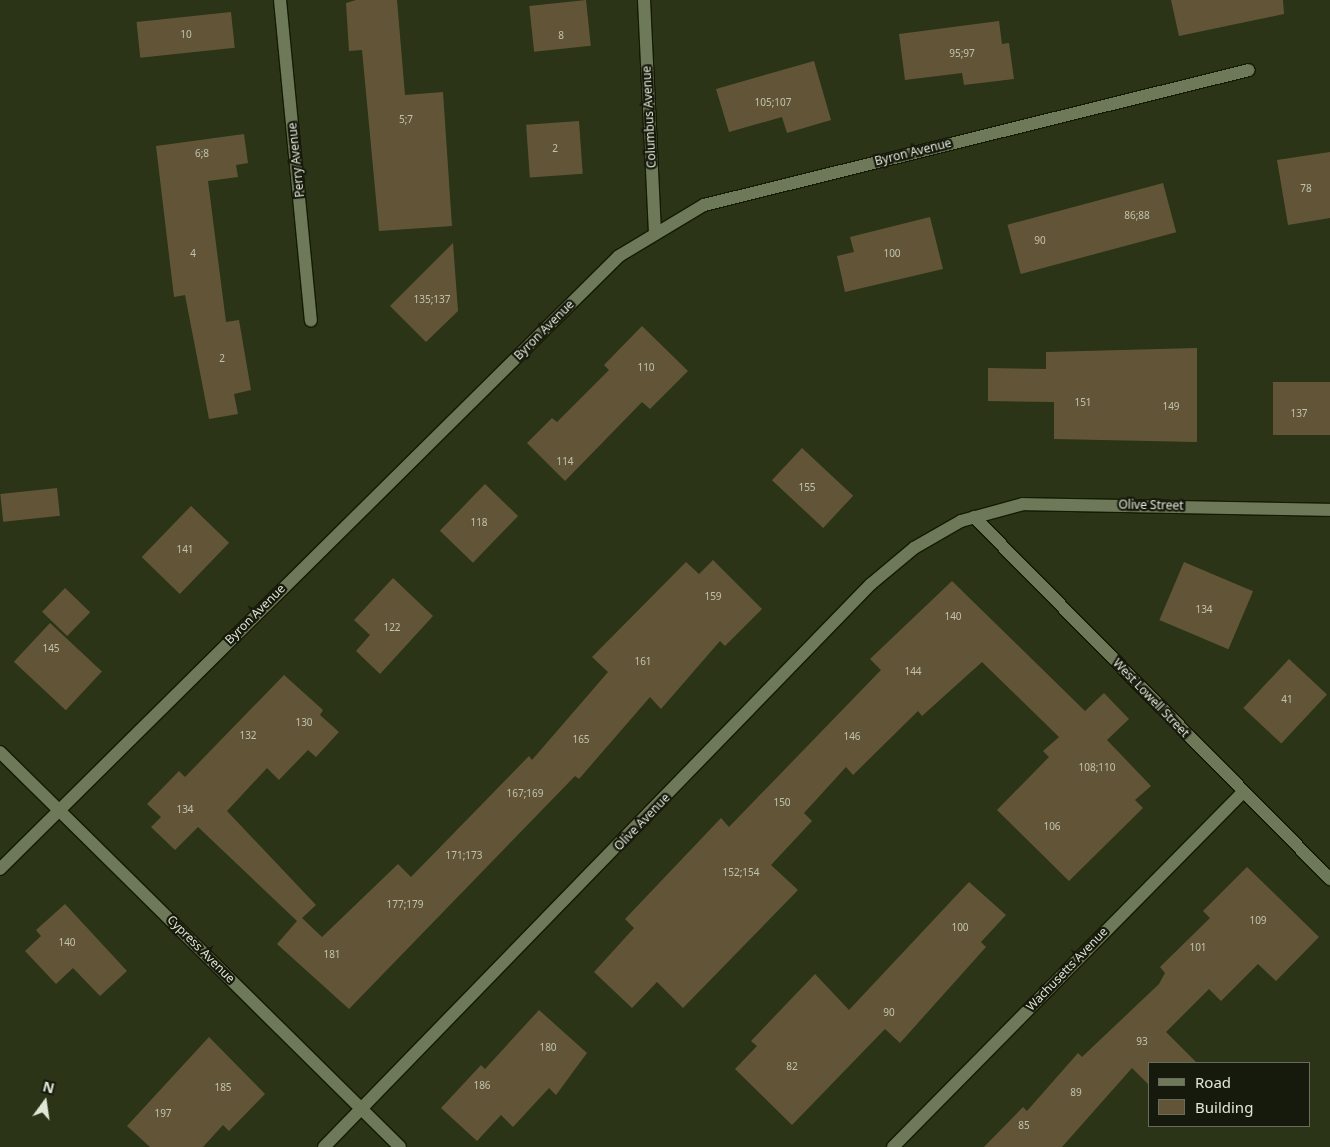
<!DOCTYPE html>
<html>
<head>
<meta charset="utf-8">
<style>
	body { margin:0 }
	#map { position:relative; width:1330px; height:1147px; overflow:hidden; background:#2b3417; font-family:"Noto Sans",sans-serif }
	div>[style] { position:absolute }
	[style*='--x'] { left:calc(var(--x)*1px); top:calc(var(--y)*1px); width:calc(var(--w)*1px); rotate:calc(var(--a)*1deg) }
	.building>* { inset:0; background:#625537; transform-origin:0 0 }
	.roads { filter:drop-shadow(1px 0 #141b01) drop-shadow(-1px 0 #141b01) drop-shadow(0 1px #141b01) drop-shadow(0 -1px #141b01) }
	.minor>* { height:12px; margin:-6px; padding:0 6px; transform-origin:6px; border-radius:6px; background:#6e7959 }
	span { translate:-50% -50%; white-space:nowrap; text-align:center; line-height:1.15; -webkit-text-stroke:4.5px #161a0d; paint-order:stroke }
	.number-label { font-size:10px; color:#c1c2ae }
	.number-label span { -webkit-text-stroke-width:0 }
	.street-label { font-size:12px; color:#e1e7d6 }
	.legend { position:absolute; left:1148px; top:1062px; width:162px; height:65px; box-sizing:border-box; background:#161a0d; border:1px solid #676c5d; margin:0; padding:6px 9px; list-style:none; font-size:15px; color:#e1e7d6 }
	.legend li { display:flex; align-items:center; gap:10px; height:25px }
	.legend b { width:25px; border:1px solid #676c5d }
	.north { position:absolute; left:20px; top:1077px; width:50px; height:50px; -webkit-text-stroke:4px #161a0d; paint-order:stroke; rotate:14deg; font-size:14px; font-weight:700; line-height:20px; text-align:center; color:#e1e7d6 }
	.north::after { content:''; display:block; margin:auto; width:18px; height:22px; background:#e1e7d6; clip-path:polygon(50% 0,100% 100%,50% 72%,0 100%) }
</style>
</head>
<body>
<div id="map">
	<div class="building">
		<i style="clip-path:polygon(356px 0,397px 0,405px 95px,443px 92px,452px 226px,379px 231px,362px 50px,349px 51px,346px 3px)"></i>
		<i style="left:586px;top:0;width:46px;height:57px;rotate:84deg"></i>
		<i style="clip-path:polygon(1171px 0,1283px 0,1284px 14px,1179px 36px)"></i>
		<i style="left:231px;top:12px;width:36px;height:95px;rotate:84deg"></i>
		<i style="clip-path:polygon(999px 21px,1002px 44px,1009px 43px,1014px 79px,964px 85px,962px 73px,905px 80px,899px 34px)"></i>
		<i style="clip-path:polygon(814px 61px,831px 120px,787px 133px,782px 117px,729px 132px,716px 89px)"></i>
		<i style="left:579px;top:121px;width:53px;height:53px;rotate:86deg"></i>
		<i style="clip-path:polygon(244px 134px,248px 163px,236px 165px,238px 177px,208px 181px,226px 322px,239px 320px,251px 390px,234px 394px,238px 414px,209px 419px,185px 295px,174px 297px,156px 146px)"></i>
		<i style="clip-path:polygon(1330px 152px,1330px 218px,1288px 225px,1277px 160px)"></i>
		<i style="left:1163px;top:183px;width:51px;height:161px;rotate:75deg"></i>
		<i style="clip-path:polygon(930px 217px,943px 269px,845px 292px,837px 256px,854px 252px,850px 237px)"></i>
		<i style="clip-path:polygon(453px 243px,458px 311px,426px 342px,390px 306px)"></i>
		<i style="clip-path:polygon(642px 326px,688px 371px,650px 409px,642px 402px,565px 481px,527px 443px,552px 418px,557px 422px,609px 370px,604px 365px)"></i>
		<i style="clip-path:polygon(1197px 348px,1197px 442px,1054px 439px,1054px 402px,988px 401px,988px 368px,1046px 369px,1046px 352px)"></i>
		<i style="left:1273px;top:382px;width:57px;height:53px"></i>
		<i style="left:802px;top:448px;width:70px;height:44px;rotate:43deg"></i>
		<i style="left:485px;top:484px;width:46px;height:65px;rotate:44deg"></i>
		<i style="left:57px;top:488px;width:28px;height:57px;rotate:84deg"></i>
		<i style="left:191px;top:506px;width:53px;height:71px;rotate:44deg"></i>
		<i style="clip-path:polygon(713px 560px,762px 609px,725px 646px,720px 641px,661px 709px,650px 697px,579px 779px,575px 776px,349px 1009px,277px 944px,297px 921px,198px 827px,175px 850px,151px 827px,161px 817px,147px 804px,179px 771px,185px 777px,284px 675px,323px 710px,320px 715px,339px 732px,316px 757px,308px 750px,279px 780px,267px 768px,227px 811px,316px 905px,302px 918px,322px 937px,398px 864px,411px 877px,529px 756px,532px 760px,608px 672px,592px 657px,686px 562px,699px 574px)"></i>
		<i style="left:1184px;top:562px;width:75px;height:63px;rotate:23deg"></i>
		<i style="clip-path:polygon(393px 578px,433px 616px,380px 674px,356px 651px,370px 635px,354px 620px)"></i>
		<i style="clip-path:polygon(952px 581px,1085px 711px,1104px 693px,1129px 719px,1107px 740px,1151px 786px,1135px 800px,1143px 808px,1069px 881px,997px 810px,1049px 757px,1043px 751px,1059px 737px,982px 662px,922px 716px,918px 711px,853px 775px,846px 767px,804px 813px,812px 821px,771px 865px,798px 890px,683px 1008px,657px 982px,632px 1008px,594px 972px,634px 928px,625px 919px,721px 818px,729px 827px,881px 670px,870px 659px)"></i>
		<i style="left:65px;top:588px;width:35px;height:33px;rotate:44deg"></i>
		<i style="left:50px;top:623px;width:71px;height:53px;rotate:43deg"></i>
		<i style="left:1289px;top:659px;width:52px;height:67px;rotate:43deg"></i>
		<i style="clip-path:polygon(1247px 867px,1319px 937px,1276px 981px,1258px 964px,1221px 1001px,1209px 989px,1166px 1032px,1197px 1063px,1149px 1063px,1149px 1085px,1132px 1068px,1062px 1147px,984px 1147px,1023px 1107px,1027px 1111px,1078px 1053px,1082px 1057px,1159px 984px,1165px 973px,1160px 967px,1210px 918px,1203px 911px)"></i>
		<i style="clip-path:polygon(969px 882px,1006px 915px,981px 942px,986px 947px,900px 1043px,885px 1029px,792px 1125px,735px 1069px,757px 1046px,751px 1041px,815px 974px,849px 1010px)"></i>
		<i style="clip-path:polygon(65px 904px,127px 971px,100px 996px,73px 968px,56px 984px,25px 951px,41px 936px,36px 930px)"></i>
		<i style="clip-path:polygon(539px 1010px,587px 1053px,556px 1095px,549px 1088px,513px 1127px,501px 1115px,477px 1141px,441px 1108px,481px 1065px,485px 1069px)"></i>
		<i style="clip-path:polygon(209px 1037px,265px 1094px,229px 1131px,223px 1125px,203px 1147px,150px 1147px,127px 1126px)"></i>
	</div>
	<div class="roads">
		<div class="minor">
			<i style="--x:280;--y:0;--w:322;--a:84.5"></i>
			<i style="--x:644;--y:0;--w:234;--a:87.3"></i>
			<i style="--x:974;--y:517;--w:508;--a:45.48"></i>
			<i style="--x:0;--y:752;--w:562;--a:44.64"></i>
			<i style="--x:0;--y:869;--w:871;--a:-44.72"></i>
			<i style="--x:619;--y:256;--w:99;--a:-31"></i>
			<i style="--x:704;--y:205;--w:561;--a:-13.91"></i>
			<i style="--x:324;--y:1147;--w:785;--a:-45.83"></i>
			<i style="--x:871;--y:584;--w:56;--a:-39.9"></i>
			<i style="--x:914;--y:548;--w:54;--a:-29.9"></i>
			<i style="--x:961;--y:521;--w:64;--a:-15.3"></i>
			<i style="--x:1023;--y:504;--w:307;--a:1.1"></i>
			<i style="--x:893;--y:1147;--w:499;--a:-45.4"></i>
		</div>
	</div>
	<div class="number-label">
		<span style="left:186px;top:35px">10</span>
		<span style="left:561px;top:36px">8</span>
		<span style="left:962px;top:54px">95;97</span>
		<span style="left:773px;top:103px">105;107</span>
		<span style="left:406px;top:120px">5;7</span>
		<span style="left:555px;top:149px">2</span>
		<span style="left:202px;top:154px">6;8</span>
		<span style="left:1306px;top:189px">78</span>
		<span style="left:1137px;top:216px">86;88</span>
		<span style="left:1040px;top:241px">90</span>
		<span style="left:193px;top:254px">4</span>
		<span style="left:892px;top:254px">100</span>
		<span style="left:432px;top:300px">135;137</span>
		<span style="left:222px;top:359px">2</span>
		<span style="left:646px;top:368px">110</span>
		<span style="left:1083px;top:403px">151</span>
		<span style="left:1171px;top:407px">149</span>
		<span style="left:1299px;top:414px">137</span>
		<span style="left:565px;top:462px">114</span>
		<span style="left:807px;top:488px">155</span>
		<span style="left:479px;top:523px">118</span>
		<span style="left:185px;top:550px">141</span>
		<span style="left:713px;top:597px">159</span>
		<span style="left:1204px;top:610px">134</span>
		<span style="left:953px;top:617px">140</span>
		<span style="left:392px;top:628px">122</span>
		<span style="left:51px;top:649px">145</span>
		<span style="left:643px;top:662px">161</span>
		<span style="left:913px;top:672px">144</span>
		<span style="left:1287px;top:700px">41</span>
		<span style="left:304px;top:723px">130</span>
		<span style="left:248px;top:736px">132</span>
		<span style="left:852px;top:737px">146</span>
		<span style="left:581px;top:740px">165</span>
		<span style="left:1097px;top:768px">108;110</span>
		<span style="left:525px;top:794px">167;169</span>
		<span style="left:782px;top:803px">150</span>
		<span style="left:185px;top:810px">134</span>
		<span style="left:1052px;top:827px">106</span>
		<span style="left:464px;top:856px">171;173</span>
		<span style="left:741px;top:873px">152;154</span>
		<span style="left:405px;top:905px">177;179</span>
		<span style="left:1258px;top:921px">109</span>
		<span style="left:960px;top:928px">100</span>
		<span style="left:67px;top:943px">140</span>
		<span style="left:1198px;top:948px">101</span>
		<span style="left:332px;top:955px">181</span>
		<span style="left:889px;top:1013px">90</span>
		<span style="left:1142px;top:1042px">93</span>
		<span style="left:548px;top:1048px">180</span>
		<span style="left:792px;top:1067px">82</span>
		<span style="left:482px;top:1086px">186</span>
		<span style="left:223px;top:1088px">185</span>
		<span style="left:1076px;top:1093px">89</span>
		<span style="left:163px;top:1114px">197</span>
		<span style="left:1024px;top:1126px">85</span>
	</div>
	<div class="street-label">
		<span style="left:649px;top:117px;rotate:-93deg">Columbus Avenue</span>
		<span style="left:913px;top:152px;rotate:-14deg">Byron Avenue</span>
		<span style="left:296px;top:160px;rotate:-96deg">Perry Avenue</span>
		<span style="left:544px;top:330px;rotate:-45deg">Byron Avenue</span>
		<span style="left:1151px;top:505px;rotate:1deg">Olive Street</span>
		<span style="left:255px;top:614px;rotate:-45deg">Byron Avenue</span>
		<span style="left:1151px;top:698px;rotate:46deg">West Lowell Street</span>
		<span style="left:642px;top:822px;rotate:-46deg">Olive Avenue</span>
		<span style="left:201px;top:949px;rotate:45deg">Cypress Avenue</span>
		<span style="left:1067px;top:969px;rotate:-46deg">Wachusetts Avenue</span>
	</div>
	<ul class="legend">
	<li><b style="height:6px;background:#6e7959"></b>Road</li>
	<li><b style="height:14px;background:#625537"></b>Building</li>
	</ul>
	<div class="north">N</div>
</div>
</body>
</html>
